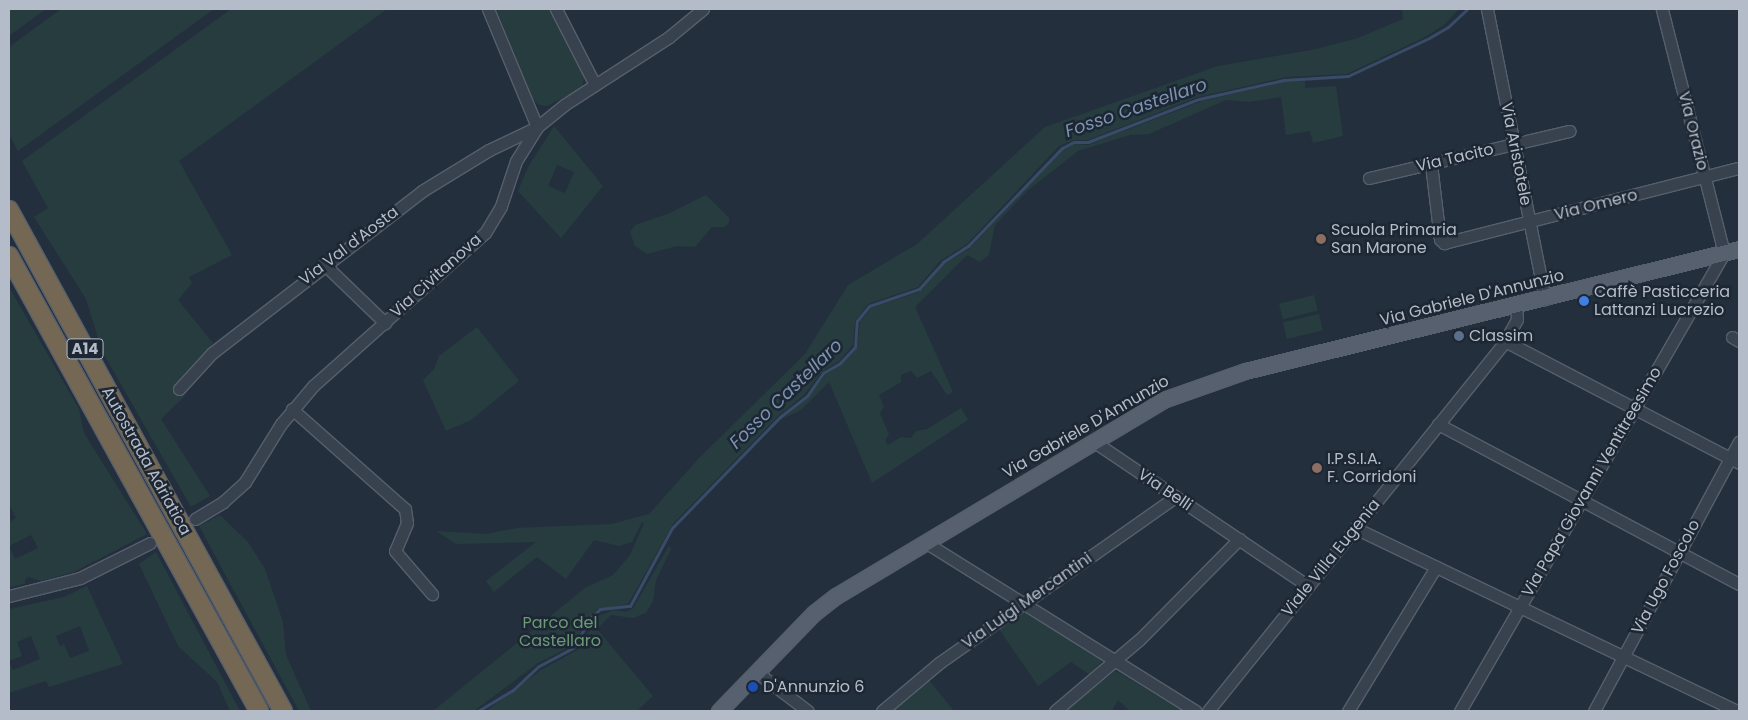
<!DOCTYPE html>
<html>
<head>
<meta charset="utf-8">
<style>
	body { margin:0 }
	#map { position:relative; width:1748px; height:720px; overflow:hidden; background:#242f3e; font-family:Poppins,sans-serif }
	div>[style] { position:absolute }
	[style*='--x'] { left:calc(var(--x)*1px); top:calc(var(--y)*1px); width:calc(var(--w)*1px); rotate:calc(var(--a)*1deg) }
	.green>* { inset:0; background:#263c3f; transform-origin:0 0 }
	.stream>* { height:3px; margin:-1.5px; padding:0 1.5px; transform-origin:1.5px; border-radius:1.5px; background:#394c67 }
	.roads { filter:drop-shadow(1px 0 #565f6c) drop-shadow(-1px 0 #565f6c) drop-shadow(0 1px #565f6c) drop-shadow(0 -1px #565f6c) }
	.minor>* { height:11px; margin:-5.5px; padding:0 5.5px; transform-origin:5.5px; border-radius:5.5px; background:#38414e }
	.major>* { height:15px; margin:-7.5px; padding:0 7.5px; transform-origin:7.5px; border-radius:7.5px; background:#56606e }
	.highway>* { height:18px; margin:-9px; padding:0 9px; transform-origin:9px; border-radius:9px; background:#746855 }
	.dots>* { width:14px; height:14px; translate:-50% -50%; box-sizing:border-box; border:2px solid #1d2633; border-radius:50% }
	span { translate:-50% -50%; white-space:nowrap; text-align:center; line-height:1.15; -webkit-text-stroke:5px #1d2633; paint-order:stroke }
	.shield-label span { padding:1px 4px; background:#1d2633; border:1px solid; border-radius:4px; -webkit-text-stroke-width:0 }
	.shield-label { font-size:15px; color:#b4bcc9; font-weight:700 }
	.street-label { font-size:16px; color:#b4bcc9 }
	.poi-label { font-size:16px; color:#b4bcc9 }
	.left { translate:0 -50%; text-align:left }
	.park-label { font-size:16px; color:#6b9a76 }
	.water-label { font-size:18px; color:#7c92b1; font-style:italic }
	.frame { position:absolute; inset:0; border:10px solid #b4bcc9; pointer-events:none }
</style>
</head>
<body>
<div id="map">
	<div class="green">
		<i style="clip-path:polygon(9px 9px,46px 9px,9px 36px)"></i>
		<i style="clip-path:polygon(61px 9px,214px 9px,18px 151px,9px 134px,9px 47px)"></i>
		<i style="clip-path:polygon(231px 9px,387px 9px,179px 161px,232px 255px,189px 277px,192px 283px,178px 300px,213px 343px,175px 384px,185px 396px,161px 419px,210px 496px,191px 507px,102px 351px,86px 299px,34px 217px,48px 208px,22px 161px)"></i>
		<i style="clip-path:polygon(496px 9px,549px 9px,585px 73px,582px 88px,547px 106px,539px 105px,532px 99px)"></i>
		<i style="clip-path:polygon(1402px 9px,1459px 9px,1444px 25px,1423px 38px,1347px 74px,1287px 77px,1198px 97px,1088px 140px,1074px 140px,1059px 146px,967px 244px,940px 261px,918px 287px,868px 304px,855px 322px,853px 345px,839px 361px,822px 372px,804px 395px,777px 417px,673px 524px,628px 604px,596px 610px,570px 647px,538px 663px,474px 711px,433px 711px,585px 588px,613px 575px,630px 555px,644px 523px,642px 522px,632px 542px,619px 546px,594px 540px,566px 579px,537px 557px,494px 592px,486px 581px,536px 542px,456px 544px,436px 531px,486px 534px,517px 528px,611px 524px,649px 514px,699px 458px,805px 354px,848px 285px,917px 244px,1045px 127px,1218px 66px,1316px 49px,1358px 38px,1403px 19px)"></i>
		<i style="clip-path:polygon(1305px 81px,1305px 88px,1336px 86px,1343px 136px,1313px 143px,1310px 131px,1286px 135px,1281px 97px,1249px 102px,1226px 100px,1149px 134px,1130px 135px,1078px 151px,1027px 191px,995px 225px,989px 255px,980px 262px,967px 255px,915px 307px,953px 392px,947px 395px,931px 371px,917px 378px,911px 371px,901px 375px,901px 382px,879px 395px,884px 407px,880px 413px,889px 434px,885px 441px,888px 445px,901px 437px,911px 438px,916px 431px,927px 429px,961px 408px,968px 420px,872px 483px,829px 382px,801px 410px,782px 419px,807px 398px,826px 374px,841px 365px,857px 347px,860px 322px,871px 308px,919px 292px,944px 264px,969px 249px,1063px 150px,1075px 144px,1088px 145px,1202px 101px,1284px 82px)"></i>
		<i style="clip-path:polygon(evenodd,554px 126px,603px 186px,561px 238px,518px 191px,528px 167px,554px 126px,557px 165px,574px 172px,565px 193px,548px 186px,557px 165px)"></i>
		<i style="clip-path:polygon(706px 195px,729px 218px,729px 223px,724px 227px,712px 227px,695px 247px,677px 246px,647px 254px,635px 246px,630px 232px,635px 225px,670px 213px)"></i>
		<i style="clip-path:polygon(evenodd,9px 287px,79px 409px,84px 433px,147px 534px,74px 572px,41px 581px,29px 577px,25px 579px,25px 584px,9px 587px,9px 522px,16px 518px,9px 505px,9px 287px,31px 535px,38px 548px,15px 559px,9px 546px,31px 535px)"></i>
		<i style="left:1314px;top:295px;width:16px;height:36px;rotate:76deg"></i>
		<i style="left:1319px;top:314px;width:17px;height:37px;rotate:77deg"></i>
		<i style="clip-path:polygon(477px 327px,519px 381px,471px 420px,446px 431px,423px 380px,434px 369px,439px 356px)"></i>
		<i style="clip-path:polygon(220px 515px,248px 542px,265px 569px,283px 622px,286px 655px,311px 711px,299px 711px,199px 526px)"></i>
		<i style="clip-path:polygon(669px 546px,671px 549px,656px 580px,653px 601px,646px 613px,633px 618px,611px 615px,597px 629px,653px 696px,637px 711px,486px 711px,541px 670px,579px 649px,598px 616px,614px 610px,626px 612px,633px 608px)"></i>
		<i style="clip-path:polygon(156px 552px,240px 711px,230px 711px,217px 682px,178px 646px,139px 564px)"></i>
		<i style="clip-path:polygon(evenodd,87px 586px,123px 664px,49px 687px,46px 681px,9px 693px,9px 609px,64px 597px,87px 586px,80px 626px,89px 651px,70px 658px,64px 644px,60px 646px,56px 636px,80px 626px,87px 586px,31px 636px,40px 659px,13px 670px,9px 661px,22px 656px,17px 642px,31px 636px)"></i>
		<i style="clip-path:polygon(1023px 612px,1101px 659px,1101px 663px,1089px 674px,1071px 662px,1038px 686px,999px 629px)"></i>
		<i style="clip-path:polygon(1115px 671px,1120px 673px,1182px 711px,1130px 711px,1118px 700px,1112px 711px,1065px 711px)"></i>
		<i style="clip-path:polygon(928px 679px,954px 711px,891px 711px)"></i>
	</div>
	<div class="stream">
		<i style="--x:478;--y:711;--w:41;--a:-31"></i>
		<i style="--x:513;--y:690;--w:35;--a:-43"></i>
		<i style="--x:539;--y:666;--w:38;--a:-28"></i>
		<i style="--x:573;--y:648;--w:34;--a:-60"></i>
		<i style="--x:590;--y:618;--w:13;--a:-42"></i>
		<i style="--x:600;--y:609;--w:30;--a:-6"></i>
		<i style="--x:630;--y:606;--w:89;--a:-61.7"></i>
		<i style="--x:672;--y:528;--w:155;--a:-45.8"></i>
		<i style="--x:780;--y:417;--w:34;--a:-38"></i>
		<i style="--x:807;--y:396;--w:28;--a:-55"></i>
		<i style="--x:823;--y:373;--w:20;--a:-30"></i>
		<i style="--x:840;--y:363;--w:22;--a:-47"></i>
		<i style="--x:855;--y:347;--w:26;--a:-86"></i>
		<i style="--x:857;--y:321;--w:19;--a:-51"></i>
		<i style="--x:869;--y:306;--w:53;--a:-18.8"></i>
		<i style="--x:919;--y:289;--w:36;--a:-48"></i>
		<i style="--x:943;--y:262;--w:30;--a:-33"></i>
		<i style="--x:968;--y:246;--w:136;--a:-46.2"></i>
		<i style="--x:1062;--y:148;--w:13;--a:-27"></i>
		<i style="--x:1074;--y:142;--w:14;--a:0"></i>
		<i style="--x:1088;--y:142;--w:119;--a:-21.2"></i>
		<i style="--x:1199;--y:99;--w:87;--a:-12.6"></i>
		<i style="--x:1284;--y:80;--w:64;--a:-3.6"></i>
		<i style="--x:1348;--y:76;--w:89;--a:-25.1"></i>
		<i style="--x:1429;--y:38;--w:22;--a:-30"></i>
		<i style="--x:1448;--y:27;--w:26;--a:-43"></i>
	</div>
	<div class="roads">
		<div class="minor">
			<i style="--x:488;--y:9;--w:128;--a:67.4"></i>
			<i style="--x:556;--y:9;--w:85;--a:62.8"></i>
			<i style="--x:1487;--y:9;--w:296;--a:78.7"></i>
			<i style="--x:1431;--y:164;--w:76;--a:83.2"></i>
			<i style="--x:1440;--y:239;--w:6;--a:45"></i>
			<i style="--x:1444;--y:243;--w:304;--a:-14.3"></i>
			<i style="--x:1369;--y:178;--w:206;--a:-13.2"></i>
			<i style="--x:324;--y:264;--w:85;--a:44"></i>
			<i style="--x:1732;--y:337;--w:8;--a:30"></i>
			<i style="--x:1505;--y:341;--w:264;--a:27.5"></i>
			<i style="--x:179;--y:389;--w:49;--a:-47.5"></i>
			<i style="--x:212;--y:353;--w:265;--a:-37.6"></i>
			<i style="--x:422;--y:191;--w:79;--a:-31.5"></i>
			<i style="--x:489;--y:150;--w:53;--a:-25.6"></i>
			<i style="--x:292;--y:409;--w:151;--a:41.5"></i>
			<i style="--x:405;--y:509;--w:14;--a:82"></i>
			<i style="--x:407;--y:523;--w:30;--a:113"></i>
			<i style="--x:395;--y:551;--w:57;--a:49.3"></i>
			<i style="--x:1438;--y:424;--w:341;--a:28"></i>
			<i style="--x:1093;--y:441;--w:259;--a:34"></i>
			<i style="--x:195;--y:519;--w:33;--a:-31"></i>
			<i style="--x:223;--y:502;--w:30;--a:-42"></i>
			<i style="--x:245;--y:482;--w:68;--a:-58.2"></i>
			<i style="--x:281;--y:424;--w:50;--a:-49.9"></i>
			<i style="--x:313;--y:386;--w:230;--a:-41.7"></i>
			<i style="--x:485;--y:233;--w:31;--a:-59"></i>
			<i style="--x:501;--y:206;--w:47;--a:-71.6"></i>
			<i style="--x:516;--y:161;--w:40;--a:-58"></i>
			<i style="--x:537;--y:127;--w:35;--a:-39"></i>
			<i style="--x:564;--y:105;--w:125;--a:-32.9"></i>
			<i style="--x:669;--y:37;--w:44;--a:-39.5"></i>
			<i style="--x:1355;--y:528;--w:424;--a:25.6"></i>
			<i style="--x:925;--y:542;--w:319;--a:32"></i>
			<i style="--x:9;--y:596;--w:73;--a:-14.2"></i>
			<i style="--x:80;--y:578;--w:78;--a:-26.6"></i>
			<i style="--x:759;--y:674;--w:61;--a:37.1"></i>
			<i style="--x:882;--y:711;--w:75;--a:-40.1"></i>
			<i style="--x:939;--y:663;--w:289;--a:-35.1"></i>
			<i style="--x:1055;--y:711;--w:111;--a:-40.3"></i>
			<i style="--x:1140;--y:639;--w:141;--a:-45.3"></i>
			<i style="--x:1208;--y:711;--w:474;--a:-51.2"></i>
			<i style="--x:1505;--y:341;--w:25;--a:-61"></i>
			<i style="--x:1517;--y:319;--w:13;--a:-94"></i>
			<i style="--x:1348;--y:711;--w:169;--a:-58.6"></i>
			<i style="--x:1460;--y:711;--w:529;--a:-60.04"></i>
			<i style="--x:1724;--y:253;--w:252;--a:-104.3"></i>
			<i style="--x:1594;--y:711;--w:306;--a:-61.7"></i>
		</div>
		<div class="major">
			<i style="--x:719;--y:711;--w:136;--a:-45.9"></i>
			<i style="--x:814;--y:613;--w:28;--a:-38"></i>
			<i style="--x:836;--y:596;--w:381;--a:-30.9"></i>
			<i style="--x:1163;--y:400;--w:87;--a:-19.5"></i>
			<i style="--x:1245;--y:371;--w:509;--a:-13.87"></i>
		</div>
		<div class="highway">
			<i style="--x:9;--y:210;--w:571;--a:61.33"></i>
			<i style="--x:9;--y:256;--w:519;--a:61.21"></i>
		</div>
	</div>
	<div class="dots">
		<i style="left:1321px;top:239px;background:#8d6e63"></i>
		<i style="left:1584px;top:301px;background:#3f7fe0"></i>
		<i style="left:1459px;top:336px;background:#5c6f8a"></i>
		<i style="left:1317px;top:468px;background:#8d6e63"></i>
		<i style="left:753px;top:687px;background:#1a4fb4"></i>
	</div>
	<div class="shield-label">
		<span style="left:85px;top:349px">A14</span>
	</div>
	<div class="street-label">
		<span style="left:1693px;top:131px;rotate:76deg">Via Orazio</span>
		<span style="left:1516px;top:154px;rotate:79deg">Via Aristotele</span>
		<span style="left:1455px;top:158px;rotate:-13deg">Via Tacito</span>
		<span style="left:1596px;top:205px;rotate:-14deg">Via Omero</span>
		<span style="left:349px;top:246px;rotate:-37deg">Via Val d'Aosta</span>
		<span style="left:436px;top:276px;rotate:-42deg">Via Civitanova</span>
		<span style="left:1472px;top:298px;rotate:-14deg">Via Gabriele D'Annunzio</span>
		<span style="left:1086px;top:427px;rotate:-30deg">Via Gabriele D'Annunzio</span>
		<span style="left:146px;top:461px;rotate:61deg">Autostrada Adriatica</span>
		<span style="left:1592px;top:482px;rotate:-60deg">Via Papa Giovanni Ventitreesimo</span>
		<span style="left:1165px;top:490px;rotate:34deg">Via Belli</span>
		<span style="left:1331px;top:558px;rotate:-51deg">Viale Villa Eugenia</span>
		<span style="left:1666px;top:577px;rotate:-62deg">Via Ugo Foscolo</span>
		<span style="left:1027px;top:601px;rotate:-35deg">Via Luigi Mercantini</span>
	</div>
	<div class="poi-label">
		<span class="left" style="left:1331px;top:239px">Scuola Primaria<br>San Marone</span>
		<span class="left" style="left:1594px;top:301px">Caffè Pasticceria<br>Lattanzi Lucrezio</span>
		<span class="left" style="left:1469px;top:336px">Classim</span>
		<span class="left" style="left:1327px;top:468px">I.P.S.I.A.<br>F. Corridoni</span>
		<span class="left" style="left:763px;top:687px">D'Annunzio 6</span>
	</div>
	<div class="park-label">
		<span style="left:560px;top:632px">Parco del<br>Castellaro</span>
	</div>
	<div class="water-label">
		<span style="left:1136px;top:108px;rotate:-19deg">Fosso Castellaro</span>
		<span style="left:786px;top:394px;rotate:-44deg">Fosso Castellaro</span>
	</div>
	<div class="frame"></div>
</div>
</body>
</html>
